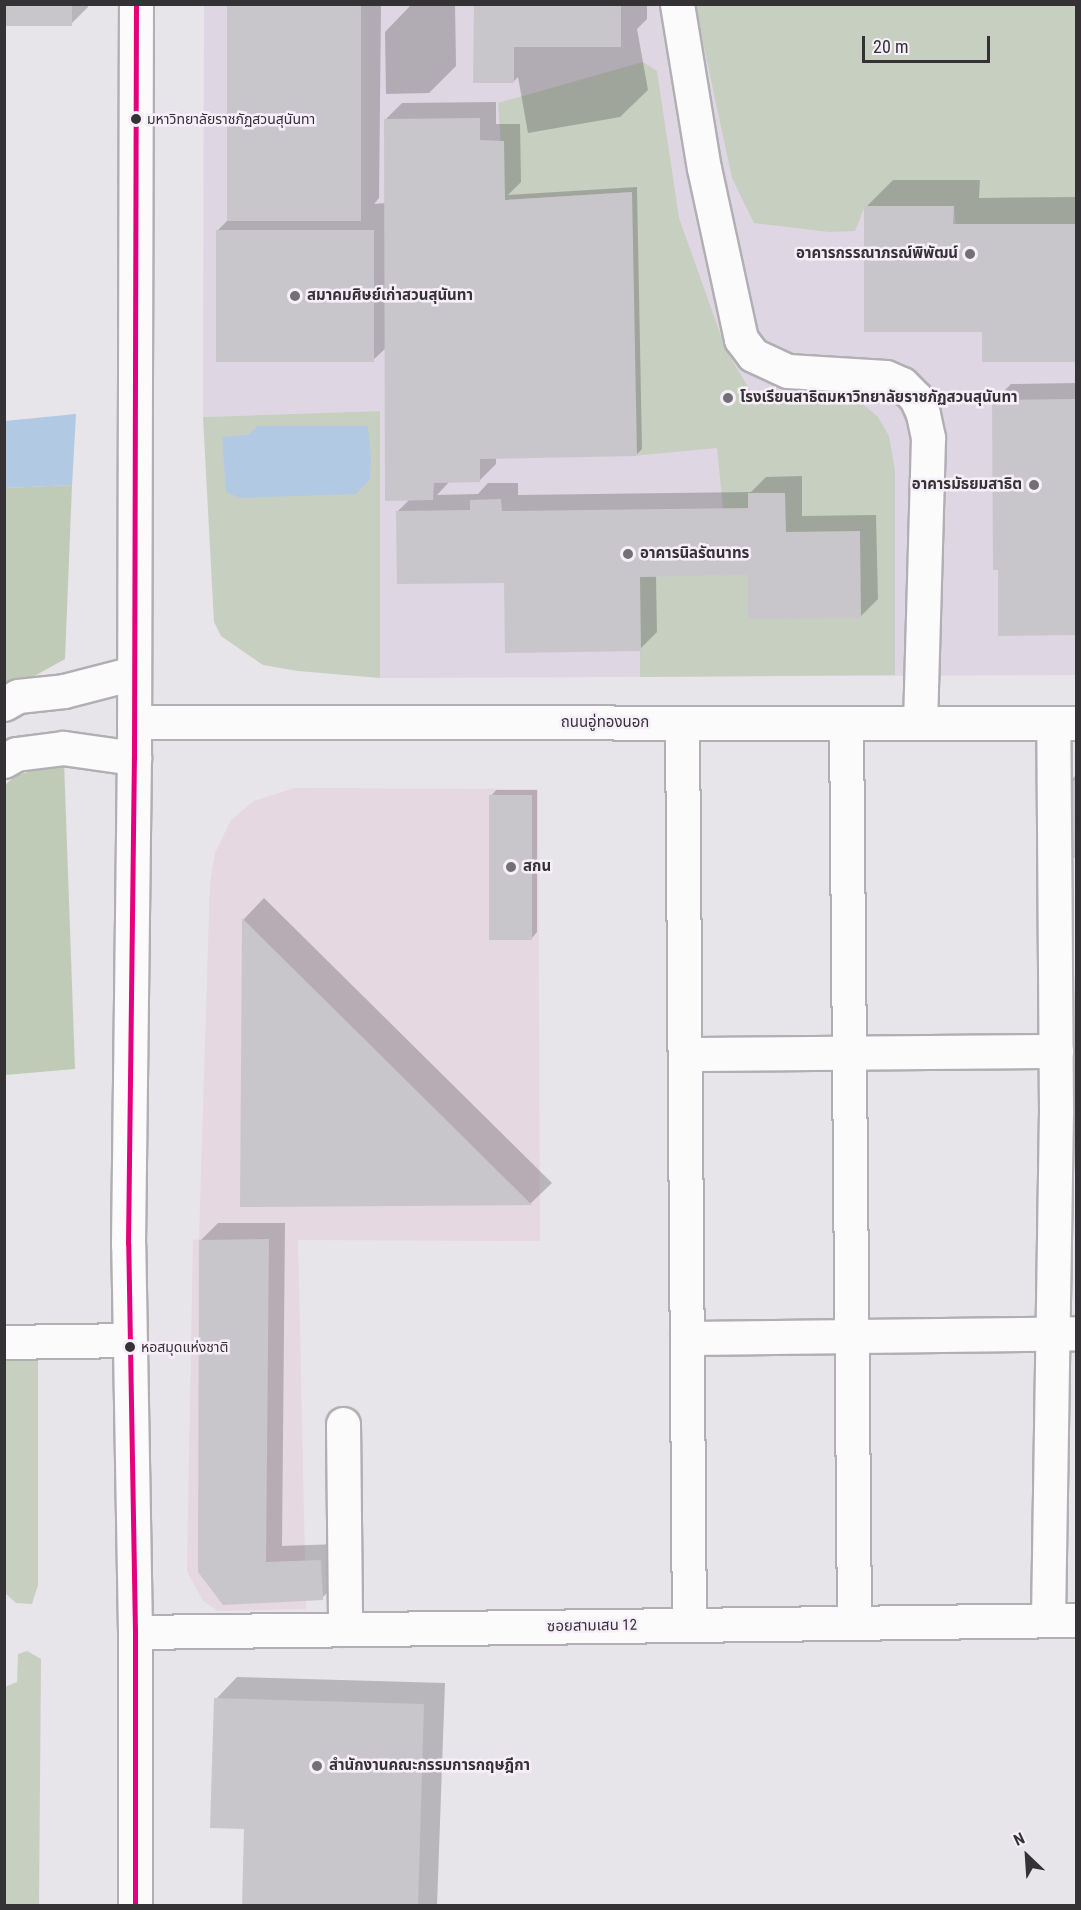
<!DOCTYPE html>
<html>
<head>
<meta charset="utf-8">
<style>
	body { margin:0 }
	#map { position:relative; width:1081px; height:1910px; overflow:hidden; background:#e7e4ea; font-family:"Roboto Condensed","Noto Sans Thai",sans-serif }
	div>[style] { position:absolute }
	[style*='--x'] { left:calc(var(--x)*1px); top:calc(var(--y)*1px); width:calc(var(--w)*1px); rotate:calc(var(--a)*1deg) }
	.commercial>* { inset:0; background:#e5d8e1 }
	.built>* { inset:0; background:#ded6e2 }
	.green>* { inset:0; background:#c7cfc1 }
	.forest>* { inset:0; background:#bfcbb7 }
	.water>* { inset:0; background:#b2c9e4 }
	.shadow>* { inset:0; background:#0003 }
	.building>* { inset:0; background:#c9c6cb; transform-origin:0 0 }
	.roads { filter:drop-shadow(2px 0 #b1afb3) drop-shadow(-2px 0 #b1afb3) drop-shadow(0 2px #b1afb3) drop-shadow(0 -2px #b1afb3) }
	.minor>* { height:33px; margin:-16.5px; padding:0 16.5px; transform-origin:16.5px; border-radius:16.5px; background:#fbfbfc }
	.major>* { height:33px; margin:-16.5px; padding:0 16.5px; transform-origin:16.5px; border-radius:16.5px; background:#fbfbfc }
	.bus-1>* { height:4.5px; margin:-2.25px; padding:0 2.25px; transform-origin:2.25px; border-radius:2.25px; background:#e5007d }
	.dots>* { width:16px; height:16px; translate:-50% -50%; box-sizing:border-box; border:3px solid #f6eff9; border-radius:50% }
	span { translate:-50% -50%; white-space:nowrap; text-align:center; line-height:1.15; -webkit-text-stroke:5px #f6eff9; paint-order:stroke }
	.bus-label { font-size:14px; color:#353236 }
	.left { translate:0 -50%; text-align:left }
	.poi-label { font-size:15px; color:#353236; font-weight:700 }
	.right { translate:-100% -50%; text-align:right }
	.street-label { font-size:15px; color:#353236 }
	.frame { position:absolute; inset:0; border:6px solid #353236; pointer-events:none }
	.north { position:absolute; left:997px; top:1826px; width:60px; height:60px; -webkit-text-stroke:4px #f6eff9; paint-order:stroke; rotate:335deg; font-size:16px; font-weight:700; line-height:24px; text-align:center; color:#353236 }
	.north::after { content:''; display:block; margin:auto; width:21px; height:27px; background:#353236; clip-path:polygon(50% 0,100% 100%,50% 72%,0 100%) }
	.scale { position:absolute; left:862px; top:36px; width:128px; height:27px; box-sizing:border-box; border:3px solid #353236; border-top:0; padding-left:8px; font-size:18px; line-height:21px; white-space:nowrap; color:#353236; -webkit-text-stroke:4px #f6eff9; paint-order:stroke }
</style>
</head>
<body>
<div id="map">
	<div class="commercial">
		<i style="clip-path:polygon(294px 788px,538px 789px,540px 1241px,298px 1240px,306px 1609px,218px 1611px,203px 1601px,187px 1571px,193px 1240px,199px 1239px,210px 882px,215px 853px,231px 820px,254px 801px)"></i>
	</div>
	<div class="built">
		<i style="clip-path:polygon(204px 5px,1076px 5px,1076px 675px,380px 678px,380px 411px,203px 417px)"></i>
	</div>
	<div class="green">
		<i style="clip-path:polygon(695px 5px,1076px 5px,1076px 245px,958px 248px,954px 207px,865px 206px,855px 231px,829px 232px,754px 223px,732px 178px)"></i>
		<i style="clip-path:polygon(643px 62px,657px 71px,679px 218px,726px 350px,753px 395px,767px 399px,858px 400px,878px 417px,889px 436px,895px 470px,895px 675px,640px 677px,640px 577px,723px 575px,723px 508px,717px 448px,631px 456px,632px 192px,505px 200px,498px 103px)"></i>
		<i style="clip-path:polygon(380px 411px,380px 678px,298px 671px,263px 665px,221px 636px,214px 622px,203px 417px)"></i>
		<i style="clip-path:polygon(4px 1353px,38px 1353px,38px 1585px,32px 1604px,16px 1603px,5px 1593px)"></i>
		<i style="clip-path:polygon(27px 1651px,41px 1659px,39px 1905px,5px 1905px,5px 1687px,17px 1682px,18px 1654px)"></i>
	</div>
	<div class="forest">
		<i style="clip-path:polygon(72px 485px,65px 659px,4px 693px,4px 488px)"></i>
		<i style="clip-path:polygon(64px 761px,75px 1069px,5px 1075px,5px 785px,15px 776px)"></i>
	</div>
	<div class="water">
		<i style="clip-path:polygon(76px 414px,72px 485px,5px 488px,5px 421px)"></i>
		<i style="clip-path:polygon(258px 426px,368px 426px,371px 457px,370px 479px,356px 494px,240px 498px,226px 492px,222px 437px,248px 435px)"></i>
	</div>
	<div class="shadow">
		<i style="clip-path:polygon(4px 4px,88px 4px,88px 7px,71px 24px,4px 25px)"></i>
		<i style="clip-path:polygon(229px 4px,381px 4px,379px 198px,374px 204px,385px 203px,385px 120px,402px 103px,496px 102px,496px 124px,520px 124px,521px 182px,508px 195px,637px 187px,642px 449px,636px 455px,496px 458px,496px 464px,479px 481px,450px 481px,437px 495px,478px 494px,488px 483px,518px 483px,518px 495px,751px 492px,766px 477px,802px 476px,802px 516px,876px 515px,878px 599px,861px 616px,749px 573px,656px 575px,657px 632px,640px 649px,397px 512px,410px 499px,386px 348px,373px 360px,217px 231px,227px 221px)"></i>
		<i style="clip-path:polygon(412px 4px,455px 4px,456px 66px,429px 93px,386px 94px,385px 32px)"></i>
		<i style="clip-path:polygon(476px 4px,647px 4px,647px 19px,637px 29px,648px 90px,620px 117px,528px 133px,518px 77px,513px 82px)"></i>
		<i style="clip-path:polygon(893px 180px,980px 180px,979px 198px,1076px 197px,1076px 360px,983px 361px,983px 330px,866px 207px)"></i>
		<i style="clip-path:polygon(1076px 383px,1076px 633px,1000px 634px,994px 401px,1011px 384px)"></i>
		<i style="clip-path:polygon(1076px 775px,1076px 857px,1068px 857px,1070px 781px)"></i>
		<i style="clip-path:polygon(496px 790px,537px 790px,537px 932px,532px 938px,491px 796px)"></i>
		<i style="clip-path:polygon(264px 898px,552px 1183px,531px 1203px,242px 1205px,244px 919px)"></i>
		<i style="clip-path:polygon(218px 1223px,285px 1223px,282px 1546px,338px 1544px,339px 1581px,322px 1598px,199px 1572px,201px 1240px)"></i>
		<i style="clip-path:polygon(237px 1677px,445px 1683px,437px 1906px,243px 1906px,246px 1828px,216px 1699px)"></i>
	</div>
	<div class="building">
		<i style="left:5px;top:4px;width:67px;height:22px"></i>
		<i style="left:227px;top:4px;width:134px;height:217px"></i>
		<i style="clip-path:polygon(474px 4px,621px 4px,621px 47px,514px 47px,514px 83px,473px 83px)"></i>
		<i style="clip-path:polygon(480px 118px,480px 140px,504px 141px,505px 200px,632px 192px,637px 456px,480px 459px,480px 482px,434px 483px,433px 500px,385px 501px,384px 119px)"></i>
		<i style="clip-path:polygon(864px 206px,954px 206px,953px 224px,1076px 224px,1076px 362px,982px 362px,982px 332px,864px 332px)"></i>
		<i style="left:374px;top:230px;width:132px;height:158px;rotate:90deg"></i>
		<i style="clip-path:polygon(1076px 399px,1076px 635px,998px 636px,998px 570px,993px 570px,992px 400px)"></i>
		<i style="clip-path:polygon(748px 493px,785px 493px,786px 532px,860px 531px,861px 618px,748px 619px,748px 575px,640px 577px,641px 651px,505px 653px,504px 583px,397px 584px,396px 511px,470px 510px,470px 500px,501px 499px,502px 511px,748px 508px)"></i>
		<i style="clip-path:polygon(1068px 781px,1076px 781px,1076px 858px,1066px 858px)"></i>
		<i style="left:489px;top:795px;width:43px;height:145px"></i>
		<i style="clip-path:polygon(242px 918px,532px 1205px,240px 1207px)"></i>
		<i style="clip-path:polygon(269px 1239px,266px 1562px,321px 1560px,323px 1600px,223px 1605px,198px 1572px,199px 1240px)"></i>
		<i style="clip-path:polygon(214px 1698px,424px 1704px,418px 1906px,242px 1906px,244px 1829px,210px 1828px)"></i>
	</div>
	<div class="roads">
		<div class="minor">
			<i style="--x:677;--y:4;--w:166;--a:80.7"></i>
			<i style="--x:704;--y:168;--w:175;--a:77.8"></i>
			<i style="--x:741;--y:339;--w:20;--a:53"></i>
			<i style="--x:753;--y:355;--w:38;--a:25"></i>
			<i style="--x:788;--y:371;--w:98;--a:3.5"></i>
			<i style="--x:886;--y:377;--w:17;--a:24"></i>
			<i style="--x:902;--y:384;--w:20;--a:45"></i>
			<i style="--x:916;--y:398;--w:17;--a:66"></i>
			<i style="--x:923;--y:414;--w:25;--a:78"></i>
			<i style="--x:928;--y:438;--w:285;--a:91.6"></i>
			<i style="--x:4;--y:704;--w:16;--a:-30"></i>
			<i style="--x:18;--y:696;--w:46;--a:-6.2"></i>
			<i style="--x:64;--y:691;--w:72;--a:-14.4"></i>
			<i style="--x:134;--y:722;--w:942;--a:0.06"></i>
			<i style="--x:682;--y:723;--w:902;--a:89.56"></i>
			<i style="--x:846;--y:723;--w:900;--a:89.49"></i>
			<i style="--x:4;--y:761;--w:14;--a:-30"></i>
			<i style="--x:16;--y:754;--w:47;--a:-7.3"></i>
			<i style="--x:63;--y:748;--w:72;--a:8"></i>
			<i style="--x:686;--y:1054;--w:370;--a:-0.5"></i>
			<i style="--x:687;--y:1338;--w:389;--a:-0.7"></i>
			<i style="--x:4;--y:1342;--w:125;--a:-0.9"></i>
			<i style="--x:343;--y:1424;--w:205;--a:89.4"></i>
			<i style="--x:1048;--y:1620;--w:508;--a:-89.1"></i>
			<i style="--x:1056;--y:1112;--w:389;--a:-90.4"></i>
			<i style="--x:135;--y:1632;--w:941;--a:-0.73"></i>
		</div>
		<div class="major">
			<i style="--x:135;--y:1906;--w:274;--a:-90"></i>
			<i style="--x:135;--y:1632;--w:388;--a:-91"></i>
			<i style="--x:128;--y:1244;--w:486;--a:-89.3"></i>
			<i style="--x:134;--y:758;--w:754;--a:-89.85"></i>
		</div>
	</div>
	<div class="bus-1">
		<i style="--x:135;--y:1906;--w:274;--a:-90"></i>
		<i style="--x:135;--y:1632;--w:388;--a:-91"></i>
		<i style="--x:128;--y:1244;--w:486;--a:-89.3"></i>
		<i style="--x:134;--y:758;--w:754;--a:-89.85"></i>
	</div>
	<div class="dots">
		<i style="left:136px;top:119px;background:#353236"></i>
		<i style="left:970px;top:254px;background:#737075"></i>
		<i style="left:295px;top:296px;background:#737075"></i>
		<i style="left:728px;top:398px;background:#737075"></i>
		<i style="left:1034px;top:485px;background:#737075"></i>
		<i style="left:628px;top:554px;background:#737075"></i>
		<i style="left:511px;top:867px;background:#737075"></i>
		<i style="left:130px;top:1347px;background:#353236"></i>
		<i style="left:317px;top:1766px;background:#737075"></i>
	</div>
	<div class="bus-label">
		<span class="left" style="left:147px;top:119px">มหาวิทยาลัยราชภัฏสวนสุนันทา</span>
		<span class="left" style="left:141px;top:1347px">หอสมุดแห่งชาติ</span>
	</div>
	<div class="poi-label">
		<span class="right" style="left:958px;top:254px">อาคารกรรณาภรณ์พิพัฒน์</span>
		<span class="left" style="left:307px;top:296px">สมาคมศิษย์เก่าสวนสุนันทา</span>
		<span class="left" style="left:740px;top:398px">โรงเรียนสาธิตมหาวิทยาลัยราชภัฏสวนสุนันทา</span>
		<span class="right" style="left:1022px;top:485px">อาคารมัธยมสาธิต</span>
		<span class="left" style="left:640px;top:554px">อาคารนิลรัตนาทร</span>
		<span class="left" style="left:523px;top:867px">สกน</span>
		<span class="left" style="left:329px;top:1766px">สำนักงานคณะกรรมการกฤษฎีกา</span>
	</div>
	<div class="street-label">
		<span style="left:605px;top:723px">ถนนอู่ทองนอก</span>
		<span style="left:592px;top:1626px;rotate:-1deg">ซอยสามเสน 12</span>
	</div>
	<div class="frame"></div>
	<div class="north">N</div>
	<div class="scale">20 m</div>
</div>
</body>
</html>
